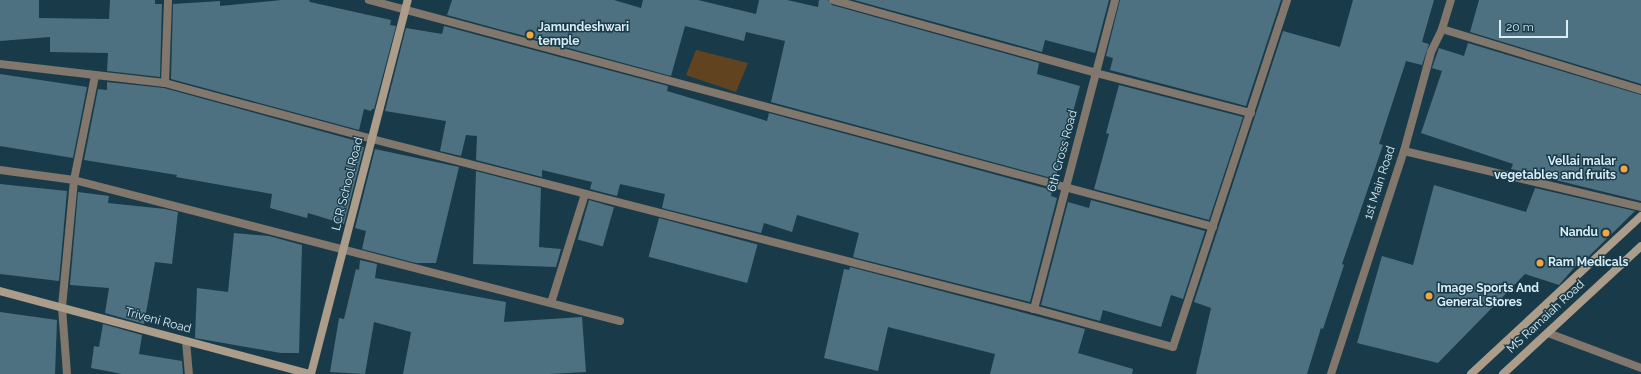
<!DOCTYPE html>
<html>
<head>
<meta charset="utf-8">
<style>
	body { margin:0 }
	#map { position:relative; width:1641px; height:374px; overflow:hidden; background:#193b49; font-family:Raleway,sans-serif }
	div>[style] { position:absolute }
	[style*='--x'] { left:calc(var(--x)*1px); top:calc(var(--y)*1px); width:calc(var(--w)*1px); rotate:calc(var(--a)*1deg) }
	.green>* { inset:0; background:#61441f }
	.building>* { inset:0; background:#4e7181; transform-origin:0 0 }
	.lane>* { height:8px; margin:-4px; padding:0 4px; transform-origin:4px; border-radius:4px; background:#82776c }
	.street>* { height:8px; margin:-4px; padding:0 4px; transform-origin:4px; border-radius:4px; background:#82776c }
	.secondary>* { height:8px; margin:-4px; padding:0 4px; transform-origin:4px; border-radius:4px; background:#ac9c8a }
	.dots>* { width:11px; height:11px; translate:-50% -50%; box-sizing:border-box; border:2px solid #193b49; border-radius:50% }
	span { translate:-50% -50%; white-space:nowrap; text-align:center; line-height:1.15; -webkit-text-stroke:3px #193b49; paint-order:stroke }
	.poi-label { font-size:12px; color:#daedf6; font-weight:700 }
	.left { translate:0 -50%; text-align:left }
	.right { translate:-100% -50%; text-align:right }
	.street-label { font-size:12px; color:#daedf6 }
	.scale { position:absolute; left:1499px; top:20px; width:69px; height:18px; box-sizing:border-box; border:2px solid #daedf6; border-top:0; padding-left:5px; font-size:12px; line-height:14px; white-space:nowrap; color:#daedf6; -webkit-text-stroke:3px #193b49; paint-order:stroke }
</style>
</head>
<body>
<div id="map">
	<div class="green">
		<i style="clip-path:polygon(696px 50px,748px 63px,736px 92px,686px 75px)"></i>
	</div>
	<div class="building">
		<i style="clip-path:polygon(0 0,39px 0,39px 18px,109px 19px,110px 0,155px 0,155px 4px,162px 4px,160px 77px,107px 71px,108px 53px,50px 52px,50px 37px,0 41px)"></i>
		<i style="clip-path:polygon(282px 0,309px 0,310px 2px,391px 20px,390px 25px,396px 26px,374px 109px,372px 109px,371px 111px,364px 109px,359px 130px,171px 79px,173px 4px,220px 1px,220px 6px)"></i>
		<i style="clip-path:polygon(452px 0,614px 0,641px 8px,643px 0,698px 0,756px 14px,759px 0,787px 0,818px 7px,819px 0,828px 0,832px 5px,1039px 63px,1037px 74px,1080px 86px,1055px 179px,771px 102px,785px 41px,746px 32px,744px 41px,685px 26px,671px 76px,447px 15px)"></i>
		<i style="clip-path:polygon(854px 0,1109px 0,1095px 53px,1045px 40px,1042px 52px)"></i>
		<i style="clip-path:polygon(1120px 0,1281px 0,1246px 106px,1110px 70px,1113px 58px,1106px 56px)"></i>
		<i style="clip-path:polygon(1353px 0,1434px 0,1422px 42px,1429px 44px,1422px 65px,1406px 61px,1379px 144px,1383px 145px,1342px 264px,1344px 265px,1323px 329px,1321px 328px,1307px 374px,1196px 374px,1211px 308px,1194px 302px,1283px 31px,1340px 47px)"></i>
		<i style="clip-path:polygon(1479px 0,1641px 0,1641px 84px,1470px 32px)"></i>
		<i style="clip-path:polygon(444px 26px,668px 86px,667px 91px,767px 121px,769px 113px,1052px 190px,1051px 196px,1057px 198px,1030px 302px,853px 257px,859px 233px,797px 215px,792px 232px,764px 223px,761px 233px,662px 208px,665px 194px,620px 184px,617px 196px,590px 189px,592px 182px,542px 170px,542px 177px,476px 160px,477px 136px,466px 135px,461px 156px,440px 151px,446px 121px,385px 111px,406px 28px,442px 34px)"></i>
		<i style="clip-path:polygon(1468px 43px,1641px 95px,1641px 201px,1511px 169px,1513px 164px,1421px 133px,1442px 71px,1432px 68px,1439px 48px,1464px 56px)"></i>
		<i style="clip-path:polygon(0 74px,87px 87px,73px 158px,0 146px)"></i>
		<i style="clip-path:polygon(107px 82px,164px 88px,357px 141px,356px 145px,364px 147px,344px 224px,308px 213px,307px 218px,270px 208px,272px 194px,176px 177px,177px 175px,84px 160px,98px 89px,107px 90px)"></i>
		<i style="clip-path:polygon(1119px 85px,1243px 117px,1209px 220px,1094px 189px,1109px 134px,1106px 133px)"></i>
		<i style="clip-path:polygon(375px 149px,459px 167px,436px 263px,416px 263px,362px 249px,366px 231px,355px 228px)"></i>
		<i style="clip-path:polygon(476px 171px,541px 188px,539px 247px,561px 249px,556px 267px,473px 264px)"></i>
		<i style="clip-path:polygon(0 184px,67px 191px,59px 281px,0 274px)"></i>
		<i style="clip-path:polygon(1434px 185px,1526px 212px,1535px 188px,1635px 211px,1583px 262px,1580px 261px,1559px 285px,1525px 274px,1438px 363px,1357px 343px,1382px 256px,1413px 265px)"></i>
		<i style="clip-path:polygon(78px 192px,109px 196px,108px 203px,165px 209px,178px 212px,172px 264px,155px 262px,144px 324px,105px 313px,109px 288px,70px 285px)"></i>
		<i style="left:589px;top:200px;width:26px;height:41px;rotate:16deg"></i>
		<i style="clip-path:polygon(1091px 200px,1205px 231px,1183px 299px,1171px 295px,1161px 327px,1103px 310px,1100px 321px,1041px 305px,1068px 202px,1089px 208px)"></i>
		<i style="left:659px;top:218px;width:102px;height:40px;rotate:15deg"></i>
		<i style="clip-path:polygon(234px 233px,269px 236px,302px 245px,299px 353px,281px 353px,195px 338px,197px 288px,228px 292px)"></i>
		<i style="clip-path:polygon(360px 260px,377px 264px,375px 278px,506px 302px,504px 322px,582px 317px,586px 372px,549px 374px,403px 374px,411px 332px,374px 322px,365px 374px,330px 372px,339px 318px,344px 319px,356px 269px,359px 270px)"></i>
		<i style="clip-path:polygon(850px 267px,1085px 329px,1078px 353px,1133px 369px,1132px 374px,990px 374px,995px 354px,888px 327px,878px 371px,824px 358px,844px 269px,849px 270px)"></i>
		<i style="clip-path:polygon(0 312px,57px 320px,55px 374px,0 374px)"></i>
		<i style="clip-path:polygon(103px 324px,142px 335px,139px 354px,182px 361px,183px 374px,122px 374px,91px 368px,94px 346px,99px 347px)"></i>
	</div>
	<div class="lane">
		<i style="--x:833;--y:0;--w:273;--a:15.5"></i>
		<i style="--x:1096;--y:73;--w:160;--a:14.5"></i>
	</div>
	<div class="street">
		<i style="--x:369;--y:0;--w:874;--a:15.05"></i>
		<i style="--x:1442;--y:29;--w:208;--a:17"></i>
		<i style="--x:0;--y:64;--w:166;--a:6.6"></i>
		<i style="--x:165;--y:83;--w:214;--a:15.1"></i>
		<i style="--x:372;--y:139;--w:683;--a:14.4"></i>
		<i style="--x:1034;--y:309;--w:144;--a:15.3"></i>
		<i style="--x:1173;--y:347;--w:365;--a:-71.8"></i>
		<i style="--x:165;--y:83;--w:83;--a:-87.9"></i>
		<i style="--x:1404;--y:151;--w:244;--a:13.3"></i>
		<i style="--x:0;--y:170;--w:75;--a:7.7"></i>
		<i style="--x:74;--y:180;--w:564;--a:14.48"></i>
		<i style="--x:551;--y:303;--w:114;--a:-72.7"></i>
		<i style="--x:1034;--y:309;--w:319;--a:-75.3"></i>
		<i style="--x:1548;--y:333;--w:99;--a:20.6"></i>
		<i style="--x:186;--y:341;--w:33;--a:85"></i>
		<i style="--x:67;--y:374;--w:67;--a:-94.3"></i>
		<i style="--x:62;--y:307;--w:128;--a:-84.6"></i>
		<i style="--x:74;--y:180;--w:106;--a:-78.6"></i>
		<i style="--x:1331;--y:374;--w:235;--a:-71.9"></i>
		<i style="--x:1404;--y:151;--w:103;--a:-74.7"></i>
		<i style="--x:1431;--y:52;--w:25;--a:-64"></i>
		<i style="--x:1442;--y:29;--w:30;--a:-73"></i>
	</div>
	<div class="secondary">
		<i style="--x:0;--y:291;--w:320;--a:15"></i>
		<i style="--x:311;--y:374;--w:386;--a:-75.5"></i>
		<i style="--x:1471;--y:374;--w:232;--a:-42.9"></i>
		<i style="--x:1503;--y:374;--w:188;--a:-42.8"></i>
	</div>
	<div class="dots">
		<i style="left:530px;top:35px;background:#f1a640"></i>
		<i style="left:1624px;top:169px;background:#f1a640"></i>
		<i style="left:1606px;top:233px;background:#f1a640"></i>
		<i style="left:1540px;top:263px;background:#f1a640"></i>
		<i style="left:1429px;top:296px;background:#f1a640"></i>
	</div>
	<div class="poi-label">
		<span class="left" style="left:538px;top:35px">Jamundeshwari<br>temple</span>
		<span class="right" style="left:1616px;top:169px">Vellai malar<br>vegetables and fruits</span>
		<span class="right" style="left:1598px;top:233px">Nandu</span>
		<span class="left" style="left:1548px;top:263px">Ram Medicals</span>
		<span class="left" style="left:1437px;top:296px">Image Sports And<br>General Stores</span>
	</div>
	<div class="street-label">
		<span style="left:1063px;top:151px;rotate:-75deg">6th Cross Road</span>
		<span style="left:1380px;top:183px;rotate:-72deg">1st Main Road</span>
		<span style="left:348px;top:184px;rotate:-76deg">LCR School Road</span>
		<span style="left:1546px;top:317px;rotate:-43deg">MS Ramaiah Road</span>
		<span style="left:158px;top:321px;rotate:15deg">Triveni Road</span>
	</div>
	<div class="scale">20 m</div>
</div>
</body>
</html>
